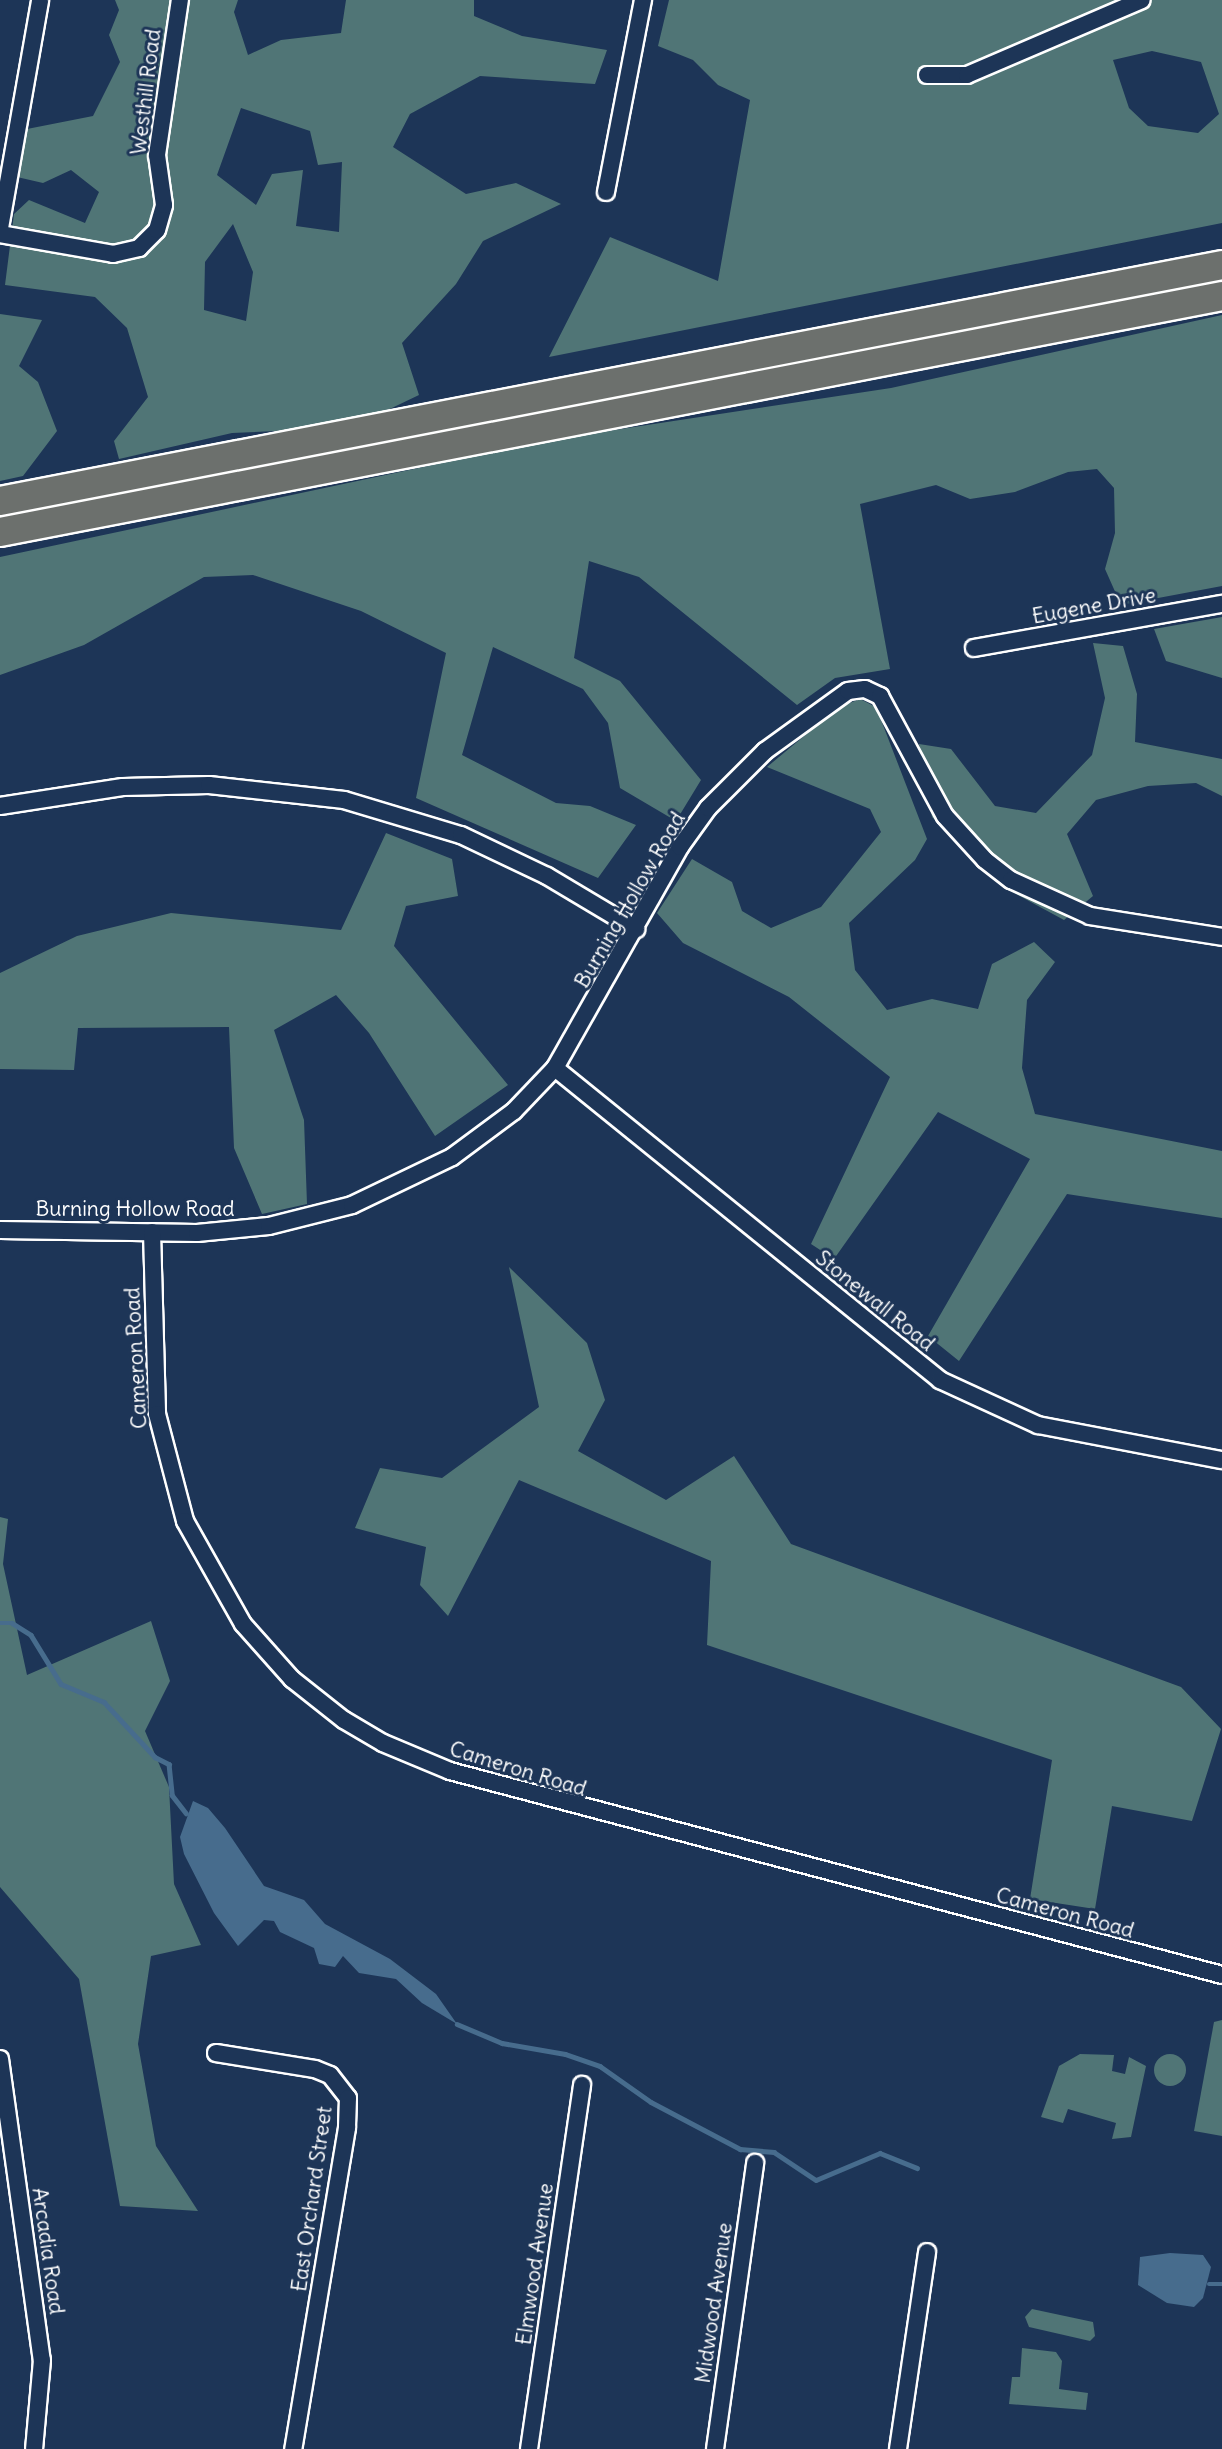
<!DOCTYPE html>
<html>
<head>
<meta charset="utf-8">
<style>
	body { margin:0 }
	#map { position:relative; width:1222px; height:2449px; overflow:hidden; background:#1d3557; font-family:Delius,sans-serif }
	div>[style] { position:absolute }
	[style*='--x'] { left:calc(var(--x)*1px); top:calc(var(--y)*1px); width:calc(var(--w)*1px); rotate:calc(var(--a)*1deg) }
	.green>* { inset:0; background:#507576 }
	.round { border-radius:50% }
	.water>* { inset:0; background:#476c8d }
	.stream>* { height:4.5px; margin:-2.25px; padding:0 2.25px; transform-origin:2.25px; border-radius:2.25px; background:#476c8d }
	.roads { filter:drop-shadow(2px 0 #fff) drop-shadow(-2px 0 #fff) drop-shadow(0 2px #fff) drop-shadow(0 -2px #fff) }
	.minor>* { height:16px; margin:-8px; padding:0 8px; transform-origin:8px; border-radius:8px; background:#1d3557 }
	.trunk>* { height:28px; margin:-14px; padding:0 14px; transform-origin:14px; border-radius:14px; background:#6c706d }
	span { translate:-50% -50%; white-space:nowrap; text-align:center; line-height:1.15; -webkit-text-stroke:6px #1d3557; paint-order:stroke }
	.street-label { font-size:21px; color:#fff }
</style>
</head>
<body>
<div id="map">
	<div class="green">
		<i style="clip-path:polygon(evenodd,115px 0,238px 0,234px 12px,248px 55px,281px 40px,341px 33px,346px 0,474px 0,474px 16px,522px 36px,607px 50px,595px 84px,480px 76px,410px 114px,393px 147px,466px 194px,516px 183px,561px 204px,483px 241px,456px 284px,402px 343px,419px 395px,373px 417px,299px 430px,232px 433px,119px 459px,114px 441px,148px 397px,127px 328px,95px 297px,5px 285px,14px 214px,29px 200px,85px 223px,99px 192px,71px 170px,43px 183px,17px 177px,27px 129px,93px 116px,120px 62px,109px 35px,119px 10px,115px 0,241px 108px,310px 131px,318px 165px,342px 162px,339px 232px,296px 226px,303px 170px,272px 174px,256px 205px,217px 175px,241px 108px,115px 0,233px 224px,253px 272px,246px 321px,204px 310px,205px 262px,233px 224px)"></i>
		<i style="clip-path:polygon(evenodd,669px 0,1222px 0,1222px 223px,549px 357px,610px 237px,718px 281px,750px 100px,718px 85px,693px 60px,658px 46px,669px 0,1152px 51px,1201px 62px,1219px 114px,1198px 133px,1148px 126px,1129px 108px,1113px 60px,1152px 51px)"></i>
		<i style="clip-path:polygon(0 314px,42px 320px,19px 366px,38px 382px,57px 431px,23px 476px,0 481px)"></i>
		<i style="clip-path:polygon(1222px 315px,1222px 586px,1121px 605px,1105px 569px,1115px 533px,1114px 488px,1097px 469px,1068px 472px,1015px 492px,970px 499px,936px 485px,860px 504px,890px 669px,835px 678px,797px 705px,639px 577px,589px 561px,574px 658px,620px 681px,701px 780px,676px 821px,620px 788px,608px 723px,583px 689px,493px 647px,462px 755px,556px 803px,590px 806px,636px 825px,598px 878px,416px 798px,446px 653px,361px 611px,253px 575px,204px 577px,84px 645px,0 675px,0 557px,555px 439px,891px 388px)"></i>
		<i style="clip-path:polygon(1222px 617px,1222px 678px,1166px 661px,1154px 629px)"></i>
		<i style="clip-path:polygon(1093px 643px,1123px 646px,1137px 694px,1135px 742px,1222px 759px,1222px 796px,1196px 783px,1148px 786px,1096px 800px,1067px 834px,1093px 896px,1064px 920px,1003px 887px,932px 817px,919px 744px,951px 749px,995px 806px,1036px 813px,1092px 755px,1105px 698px)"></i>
		<i style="clip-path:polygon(860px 699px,876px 707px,927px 839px,915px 860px,849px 923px,855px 970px,887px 1010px,932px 999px,978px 1009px,992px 964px,1034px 942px,1055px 962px,1027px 1000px,1022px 1068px,1035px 1114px,1222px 1151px,1222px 1218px,1067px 1194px,959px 1361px,928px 1336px,1030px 1159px,938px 1112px,834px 1259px,811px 1244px,890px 1077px,789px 997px,683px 943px,657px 913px,692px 859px,732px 882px,742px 911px,771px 928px,821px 907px,881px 832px,870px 809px,767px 767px,839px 707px)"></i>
		<i style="clip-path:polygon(386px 833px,452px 859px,458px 896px,406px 906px,394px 946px,508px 1085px,435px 1136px,369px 1033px,336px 995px,274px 1030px,304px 1120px,307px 1204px,262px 1214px,234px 1148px,229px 1027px,78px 1028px,74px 1070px,0 1069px,0 973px,77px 936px,171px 913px,341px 930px)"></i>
		<i style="clip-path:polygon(509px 1267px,587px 1343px,605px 1400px,578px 1451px,666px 1500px,734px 1456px,791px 1544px,1181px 1687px,1221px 1729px,1192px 1821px,1112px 1806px,1095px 1909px,1030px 1899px,1052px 1760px,707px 1645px,711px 1561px,519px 1480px,448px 1616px,420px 1585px,426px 1547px,355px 1528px,380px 1468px,442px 1478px,539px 1407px)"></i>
		<i style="clip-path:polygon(0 1517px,8px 1519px,3px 1564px,27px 1675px,151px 1621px,170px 1681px,145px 1731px,169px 1787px,174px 1884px,201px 1945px,151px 1956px,138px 2044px,156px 2146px,198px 2211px,120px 2206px,79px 1979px,0 1887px)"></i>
		<i style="clip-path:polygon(1222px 2020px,1222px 2136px,1194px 2131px,1214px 2022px)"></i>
		<i style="clip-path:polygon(1080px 2054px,1114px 2055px,1112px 2071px,1125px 2074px,1129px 2057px,1146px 2066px,1131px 2137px,1112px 2139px,1116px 2123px,1068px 2109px,1063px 2123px,1041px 2117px,1059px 2066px)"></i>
		<i class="round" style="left:1154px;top:2054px;width:32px;height:32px"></i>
		<i style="clip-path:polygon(1032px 2309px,1093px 2322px,1095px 2336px,1090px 2341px,1029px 2327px,1025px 2317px)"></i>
		<i style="clip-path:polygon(1022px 2348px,1056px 2352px,1062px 2361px,1059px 2389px,1088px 2393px,1086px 2410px,1009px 2404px,1012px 2377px,1020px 2377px)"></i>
	</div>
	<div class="water">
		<i style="clip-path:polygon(193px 1801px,208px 1808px,225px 1828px,264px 1886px,304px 1900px,325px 1924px,390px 1959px,436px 1994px,457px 2024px,422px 2003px,396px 1979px,359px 1973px,343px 1956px,335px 1967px,319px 1964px,314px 1948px,280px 1932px,274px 1921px,264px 1920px,238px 1946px,214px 1913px,184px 1854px,180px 1837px)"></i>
		<i style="clip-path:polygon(1170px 2253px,1203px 2255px,1211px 2267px,1203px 2298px,1194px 2307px,1167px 2303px,1138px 2285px,1140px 2257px)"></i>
	</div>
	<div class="stream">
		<i style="--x:0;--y:1623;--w:12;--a:0"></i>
		<i style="--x:12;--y:1623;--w:22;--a:32"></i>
		<i style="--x:31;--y:1635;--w:57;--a:58.5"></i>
		<i style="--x:61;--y:1684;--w:47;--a:22.7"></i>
		<i style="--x:104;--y:1702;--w:75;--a:47.2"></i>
		<i style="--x:155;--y:1757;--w:16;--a:27"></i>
		<i style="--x:169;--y:1764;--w:31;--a:84"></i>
		<i style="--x:172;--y:1795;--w:23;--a:52"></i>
		<i style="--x:457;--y:2024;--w:49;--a:22.9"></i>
		<i style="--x:502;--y:2043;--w:64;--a:9.9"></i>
		<i style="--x:565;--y:2054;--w:37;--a:19"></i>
		<i style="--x:600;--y:2066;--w:62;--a:35.2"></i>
		<i style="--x:651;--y:2102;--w:101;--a:27.8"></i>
		<i style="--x:740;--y:2149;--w:34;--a:5"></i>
		<i style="--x:774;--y:2152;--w:50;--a:33.7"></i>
		<i style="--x:816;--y:2180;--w:69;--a:-22.9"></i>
		<i style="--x:880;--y:2153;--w:40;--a:22"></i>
		<i style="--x:1209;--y:2284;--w:13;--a:0"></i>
	</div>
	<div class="roads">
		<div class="minor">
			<i style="--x:927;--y:75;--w:40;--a:0"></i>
			<i style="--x:967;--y:75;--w:190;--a:-23.2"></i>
			<i style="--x:606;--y:192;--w:196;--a:-79.1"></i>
			<i style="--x:0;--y:228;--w:231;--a:-80"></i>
			<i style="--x:0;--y:234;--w:115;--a:10"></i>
			<i style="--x:113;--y:254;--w:27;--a:-13"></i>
			<i style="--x:139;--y:248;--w:25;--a:-45"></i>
			<i style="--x:157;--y:230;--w:26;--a:-74"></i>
			<i style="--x:164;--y:205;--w:50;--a:-98"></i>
			<i style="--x:157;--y:155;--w:157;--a:-81.6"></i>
			<i style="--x:974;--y:648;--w:252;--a:-10.1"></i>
			<i style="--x:0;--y:806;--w:124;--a:-8.8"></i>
			<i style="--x:123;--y:787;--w:86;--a:-1.3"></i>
			<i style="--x:209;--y:785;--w:136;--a:6.3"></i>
			<i style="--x:344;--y:800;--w:122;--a:16.7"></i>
			<i style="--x:461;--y:835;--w:95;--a:25.5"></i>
			<i style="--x:547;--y:876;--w:104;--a:30.8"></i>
			<i style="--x:555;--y:1068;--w:496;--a:39"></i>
			<i style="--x:940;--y:1380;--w:108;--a:24.7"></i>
			<i style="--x:1038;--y:1425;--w:187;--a:10.8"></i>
			<i style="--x:0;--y:1230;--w:197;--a:0.9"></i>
			<i style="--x:197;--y:1233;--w:72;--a:-5.6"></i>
			<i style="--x:269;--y:1226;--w:86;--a:-14.2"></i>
			<i style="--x:352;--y:1205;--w:111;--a:-25.6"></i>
			<i style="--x:452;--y:1157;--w:77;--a:-36.6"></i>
			<i style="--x:514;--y:1111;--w:59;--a:-46.4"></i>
			<i style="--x:555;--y:1068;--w:254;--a:-60.5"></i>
			<i style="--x:680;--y:847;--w:48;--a:-54.3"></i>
			<i style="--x:708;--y:808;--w:81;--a:-45"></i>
			<i style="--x:765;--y:751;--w:102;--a:-35.9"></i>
			<i style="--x:848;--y:691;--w:17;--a:-7"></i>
			<i style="--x:865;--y:689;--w:17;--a:25"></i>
			<i style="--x:880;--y:696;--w:136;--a:61.6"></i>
			<i style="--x:945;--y:816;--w:59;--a:47.7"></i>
			<i style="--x:985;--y:860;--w:33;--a:38"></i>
			<i style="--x:1011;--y:880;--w:87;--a:24.5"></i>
			<i style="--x:1090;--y:916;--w:134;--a:9"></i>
			<i style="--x:152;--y:1232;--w:182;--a:88.4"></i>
			<i style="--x:157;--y:1414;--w:111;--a:75.3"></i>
			<i style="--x:185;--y:1521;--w:118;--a:60.6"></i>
			<i style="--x:243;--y:1624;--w:74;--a:48.3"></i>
			<i style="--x:292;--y:1679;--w:66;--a:38.3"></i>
			<i style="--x:344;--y:1720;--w:45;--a:30.5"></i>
			<i style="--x:383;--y:1743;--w:73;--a:22.7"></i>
			<i style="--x:450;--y:1771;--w:798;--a:14.8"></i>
			<i style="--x:216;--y:2053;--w:100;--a:9.2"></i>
			<i style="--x:315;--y:2069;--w:16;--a:22"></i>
			<i style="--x:330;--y:2075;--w:29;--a:52"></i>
			<i style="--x:348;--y:2098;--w:30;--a:92"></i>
			<i style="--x:347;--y:2128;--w:326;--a:99.5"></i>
			<i style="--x:0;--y:2059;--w:304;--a:82.1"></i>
			<i style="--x:42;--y:2360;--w:89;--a:95.1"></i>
			<i style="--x:529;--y:2449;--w:368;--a:-81.7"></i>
			<i style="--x:715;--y:2449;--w:289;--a:-82"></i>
			<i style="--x:898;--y:2449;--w:199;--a:-81.6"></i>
		</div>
		<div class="trunk">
			<i style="--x:0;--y:501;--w:1245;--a:-10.93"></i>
			<i style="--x:0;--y:532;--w:1245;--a:-10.93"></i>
		</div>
	</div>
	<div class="street-label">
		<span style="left:146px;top:92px;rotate:-83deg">Westhill Road</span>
		<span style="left:1094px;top:606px;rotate:-10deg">Eugene Drive</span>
		<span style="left:630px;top:900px;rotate:-60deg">Burning Hollow Road</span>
		<span style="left:135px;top:1209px">Burning Hollow Road</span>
		<span style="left:875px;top:1301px;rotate:39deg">Stonewall Road</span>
		<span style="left:136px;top:1358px;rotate:-93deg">Cameron Road</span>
		<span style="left:518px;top:1769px;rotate:17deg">Cameron Road</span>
		<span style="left:1065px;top:1913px;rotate:15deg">Cameron Road</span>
		<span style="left:312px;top:2199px;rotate:-82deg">East Orchard Street</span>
		<span style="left:48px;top:2251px;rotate:82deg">Arcadia Road</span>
		<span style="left:535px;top:2264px;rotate:-82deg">Elmwood Avenue</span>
		<span style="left:714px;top:2303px;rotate:-82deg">Midwood Avenue</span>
	</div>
</div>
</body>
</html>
